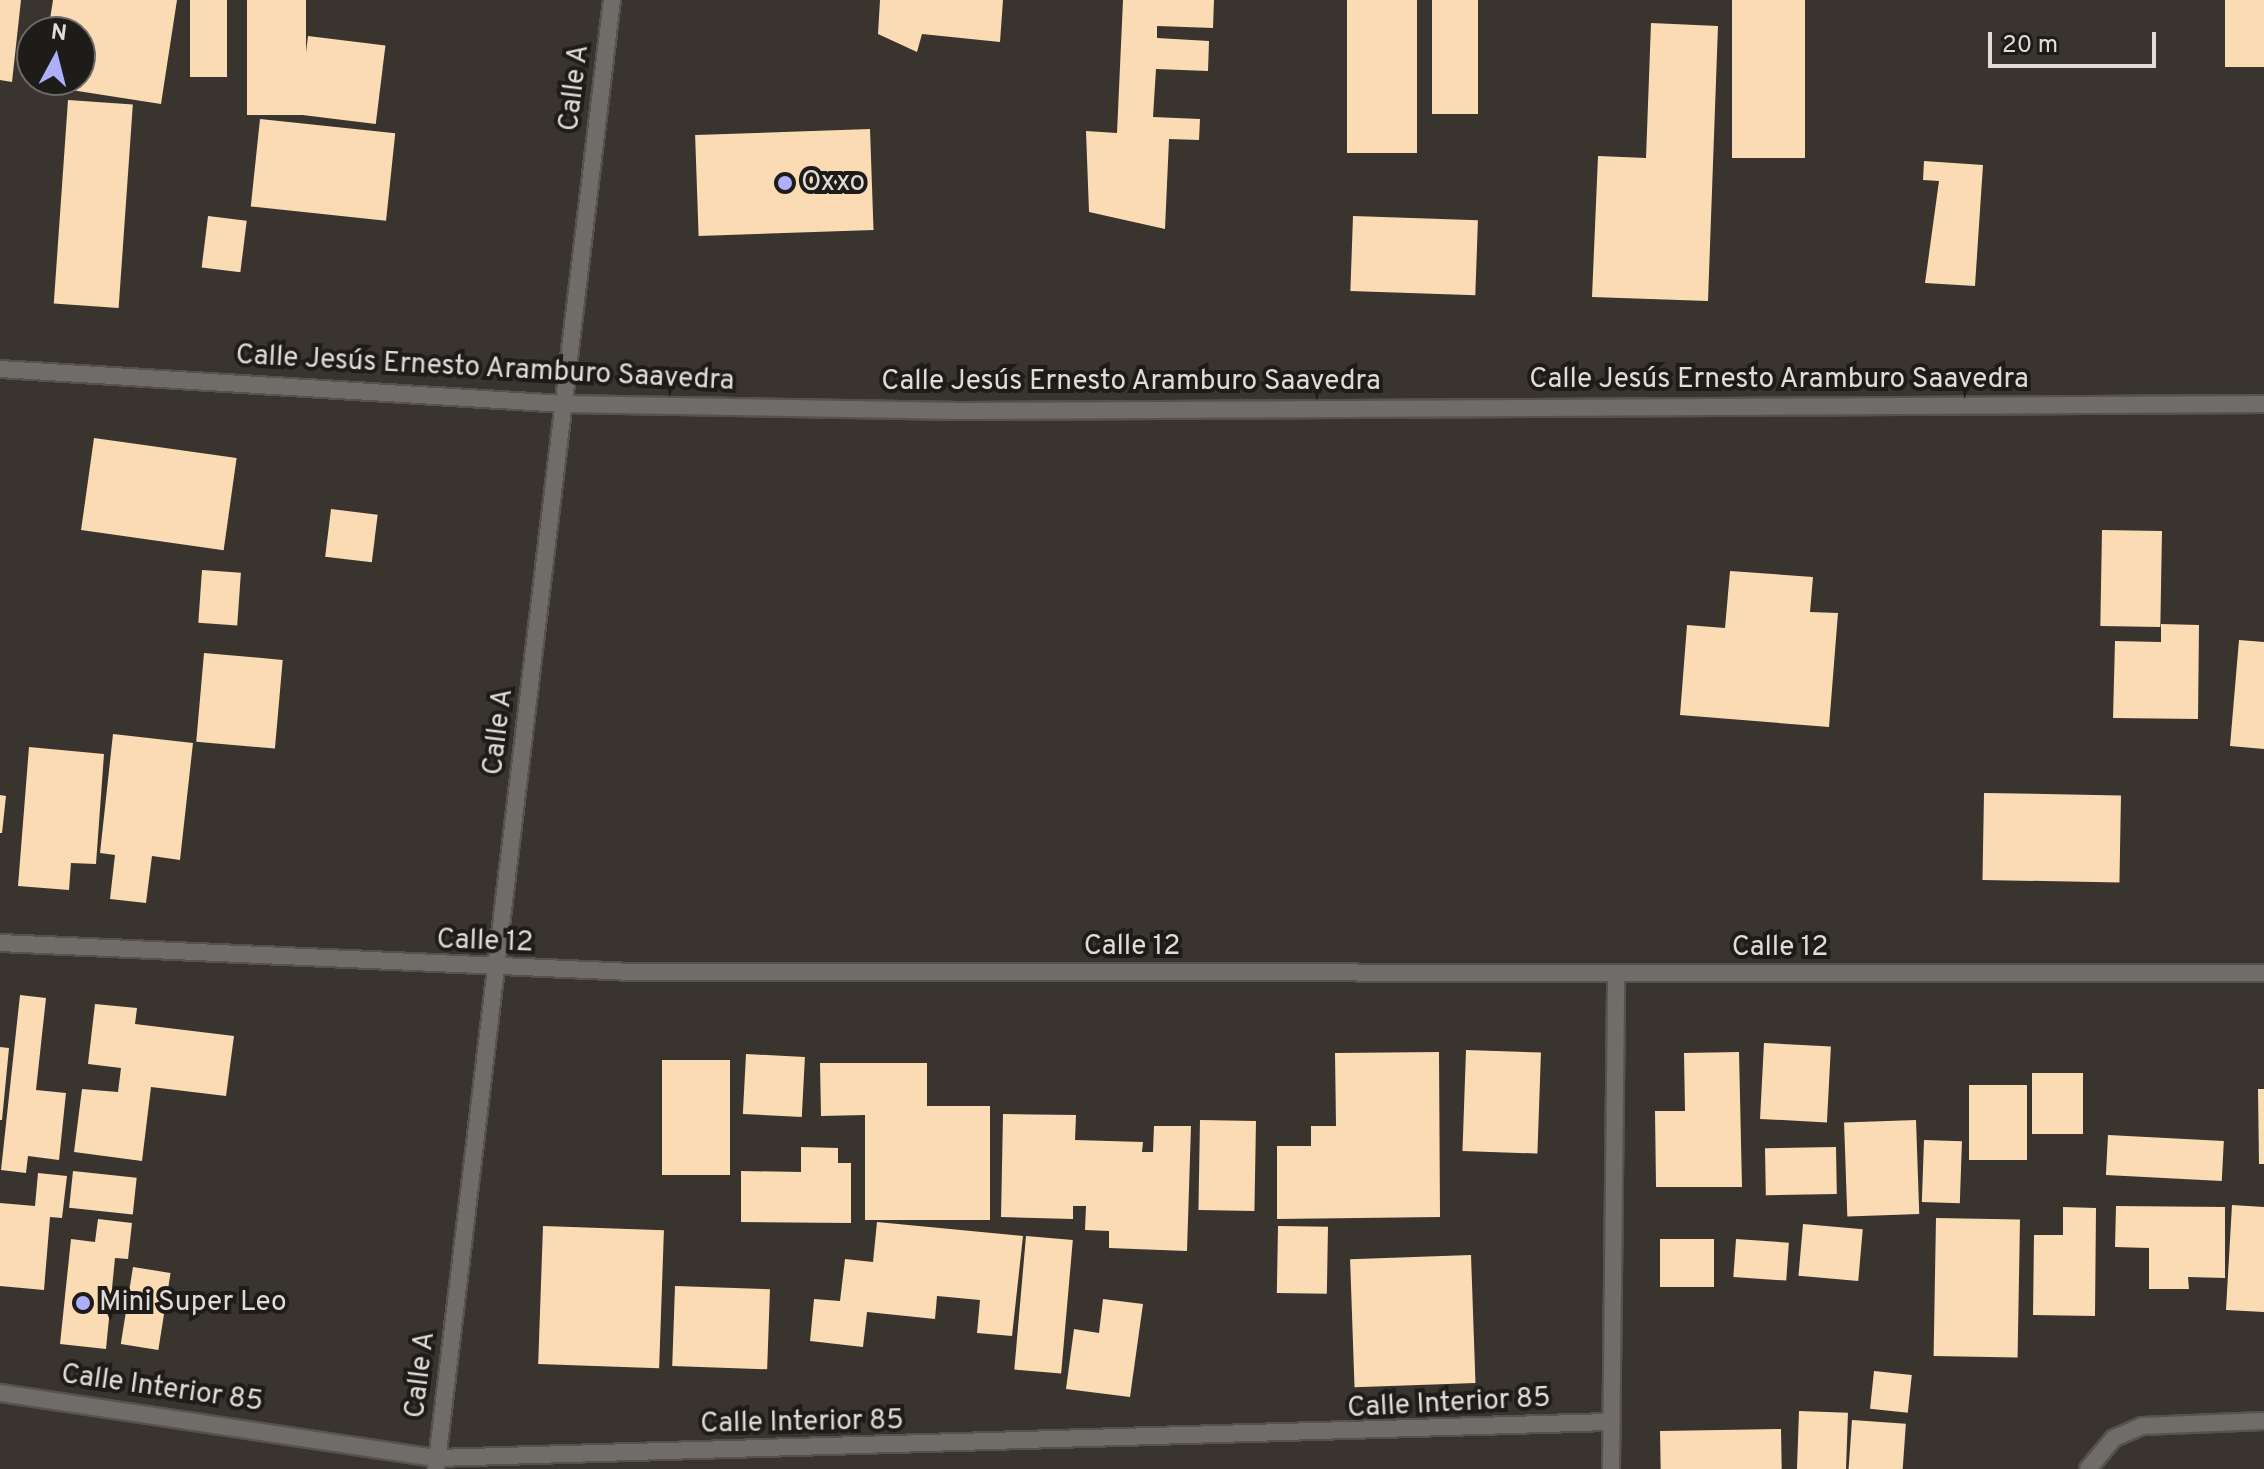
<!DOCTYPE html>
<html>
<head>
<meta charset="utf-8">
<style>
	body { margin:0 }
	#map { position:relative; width:2264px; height:1469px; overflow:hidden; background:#39342e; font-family:Overpass,sans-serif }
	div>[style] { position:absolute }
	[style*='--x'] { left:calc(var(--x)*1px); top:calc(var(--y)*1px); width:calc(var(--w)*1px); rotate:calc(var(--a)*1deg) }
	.building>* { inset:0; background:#fbdbb3; transform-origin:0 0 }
	.roads { filter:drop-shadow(2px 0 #57524d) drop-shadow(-2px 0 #57524d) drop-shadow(0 2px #57524d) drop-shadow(0 -2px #57524d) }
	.minor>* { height:16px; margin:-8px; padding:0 8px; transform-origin:8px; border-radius:8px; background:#6f6d6a }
	.tertiary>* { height:16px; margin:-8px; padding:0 8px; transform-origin:8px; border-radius:8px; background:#6f6d6a }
	.dots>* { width:22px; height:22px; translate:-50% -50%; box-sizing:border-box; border:4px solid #1e1c19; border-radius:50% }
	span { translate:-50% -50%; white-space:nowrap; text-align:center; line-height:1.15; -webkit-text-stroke:8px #1e1c19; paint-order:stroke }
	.street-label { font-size:28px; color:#e0ddd9 }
	.poi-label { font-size:28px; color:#e0ddd9 }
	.left { translate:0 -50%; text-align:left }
	.north { position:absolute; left:16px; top:16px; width:80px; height:80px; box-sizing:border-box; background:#1e1c19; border:2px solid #6c6966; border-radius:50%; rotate:7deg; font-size:22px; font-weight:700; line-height:32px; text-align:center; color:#e0ddd9 }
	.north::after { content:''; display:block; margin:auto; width:28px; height:36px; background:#aeaefb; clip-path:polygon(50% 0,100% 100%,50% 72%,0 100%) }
	.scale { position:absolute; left:1988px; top:32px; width:168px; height:36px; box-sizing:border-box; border:4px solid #e0ddd9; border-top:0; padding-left:10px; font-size:24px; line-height:28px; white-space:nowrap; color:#e0ddd9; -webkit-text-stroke:6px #1e1c19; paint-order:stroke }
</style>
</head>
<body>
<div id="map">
	<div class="building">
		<i style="clip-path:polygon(0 0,21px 0,12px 82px,0 80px)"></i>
		<i style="clip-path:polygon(53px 0,177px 0,161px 104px,39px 85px,80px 80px,80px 32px,48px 32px)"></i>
		<i style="left:190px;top:0;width:37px;height:77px"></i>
		<i style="left:247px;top:0;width:59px;height:115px"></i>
		<i style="clip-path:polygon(880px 0,1003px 0,1000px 42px,922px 34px,917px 52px,878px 34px)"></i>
		<i style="clip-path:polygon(1123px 0,1214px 0,1213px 28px,1157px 26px,1157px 38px,1209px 41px,1208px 71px,1156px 69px,1153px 117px,1200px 119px,1199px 140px,1169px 139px,1165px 229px,1089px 212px,1086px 131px,1117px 133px)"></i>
		<i style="left:1347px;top:0;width:70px;height:153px"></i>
		<i style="left:1432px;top:0;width:46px;height:114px"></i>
		<i style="left:1732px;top:0;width:73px;height:158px"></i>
		<i style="left:2225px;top:0;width:39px;height:67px"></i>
		<i style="clip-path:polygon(1651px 23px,1718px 26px,1708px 301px,1592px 297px,1598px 156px,1646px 158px)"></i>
		<i style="left:308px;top:36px;width:78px;height:79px;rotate:7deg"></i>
		<i style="left:68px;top:100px;width:65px;height:204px;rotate:4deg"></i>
		<i style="left:260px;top:119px;width:136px;height:88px;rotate:6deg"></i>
		<i style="left:870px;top:129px;width:101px;height:175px;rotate:88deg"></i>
		<i style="clip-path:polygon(1924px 161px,1983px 165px,1975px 286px,1925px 283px,1939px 181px,1923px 180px)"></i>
		<i style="left:208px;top:216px;width:39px;height:52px;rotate:7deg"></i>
		<i style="left:1353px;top:216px;width:125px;height:75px;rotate:2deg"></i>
		<i style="left:94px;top:438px;width:144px;height:93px;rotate:8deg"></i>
		<i style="left:331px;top:509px;width:47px;height:48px;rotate:7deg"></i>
		<i style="left:2102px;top:530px;width:60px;height:96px;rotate:1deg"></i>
		<i style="left:202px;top:570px;width:39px;height:53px;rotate:4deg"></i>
		<i style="clip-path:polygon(1730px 571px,1813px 577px,1810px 612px,1838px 613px,1829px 727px,1680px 715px,1687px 625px,1725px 628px)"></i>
		<i style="clip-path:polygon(2161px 624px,2199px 625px,2198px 719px,2113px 718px,2115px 641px,2161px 642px)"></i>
		<i style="clip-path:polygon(2239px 640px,2264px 642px,2264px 749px,2230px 746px)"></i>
		<i style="left:204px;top:653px;width:79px;height:89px;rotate:5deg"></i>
		<i style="clip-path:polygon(113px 734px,193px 743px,180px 860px,152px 856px,146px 903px,110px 899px,115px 855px,100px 853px)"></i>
		<i style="clip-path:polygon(29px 747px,104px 754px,96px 864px,71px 863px,69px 890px,18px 886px)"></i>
		<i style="left:1984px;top:793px;width:137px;height:87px;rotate:1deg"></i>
		<i style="clip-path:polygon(0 795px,6px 796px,2px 833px,0 833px)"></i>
		<i style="clip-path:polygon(20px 995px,46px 998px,36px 1090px,66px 1093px,59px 1160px,28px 1156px,26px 1173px,1px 1170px)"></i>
		<i style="clip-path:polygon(95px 1004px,137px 1008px,135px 1024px,234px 1036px,226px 1096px,151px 1087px,142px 1161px,74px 1152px,82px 1089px,118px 1092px,121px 1068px,88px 1064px)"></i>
		<i style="left:1764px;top:1043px;width:67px;height:76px;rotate:3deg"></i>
		<i style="clip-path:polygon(0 1047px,9px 1048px,2px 1120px,0 1120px)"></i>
		<i style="left:1466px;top:1050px;width:75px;height:101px;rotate:2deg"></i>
		<i style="clip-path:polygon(1439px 1052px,1440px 1217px,1277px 1219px,1277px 1146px,1311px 1146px,1311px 1126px,1336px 1126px,1335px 1053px)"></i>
		<i style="clip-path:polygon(1739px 1052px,1742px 1187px,1656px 1187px,1655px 1111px,1685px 1111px,1684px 1053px)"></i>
		<i style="left:746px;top:1054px;width:59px;height:60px;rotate:3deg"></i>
		<i style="left:662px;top:1060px;width:68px;height:115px"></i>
		<i style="clip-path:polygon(820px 1063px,927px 1063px,927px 1106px,990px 1106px,990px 1220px,865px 1220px,865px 1115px,821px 1116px)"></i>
		<i style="left:2032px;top:1073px;width:51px;height:61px"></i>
		<i style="left:1969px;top:1085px;width:58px;height:75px"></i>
		<i style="clip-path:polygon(2258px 1089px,2264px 1089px,2264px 1164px,2259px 1164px)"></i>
		<i style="clip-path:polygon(1003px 1114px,1076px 1115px,1075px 1140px,1143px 1142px,1142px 1152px,1153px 1152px,1154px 1126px,1191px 1126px,1187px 1251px,1109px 1248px,1109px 1231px,1085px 1230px,1086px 1206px,1073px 1206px,1073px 1219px,1001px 1217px)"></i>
		<i style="left:1200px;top:1120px;width:56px;height:90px;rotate:1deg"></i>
		<i style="left:1916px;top:1120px;width:94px;height:72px;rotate:88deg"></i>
		<i style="left:2108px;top:1135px;width:116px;height:40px;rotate:3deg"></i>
		<i style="left:1924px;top:1140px;width:38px;height:62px;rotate:2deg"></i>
		<i style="clip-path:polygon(801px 1147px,838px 1148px,838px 1163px,851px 1163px,851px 1223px,741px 1222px,741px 1171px,801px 1172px)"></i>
		<i style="left:1836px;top:1147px;width:47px;height:71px;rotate:89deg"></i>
		<i style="left:73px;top:1171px;width:64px;height:37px;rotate:6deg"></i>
		<i style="clip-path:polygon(38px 1173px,67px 1176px,62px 1218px,50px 1217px,44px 1290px,0 1286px,0 1203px,35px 1206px)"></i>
		<i style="clip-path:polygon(2232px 1205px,2264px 1207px,2264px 1312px,2226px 1310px)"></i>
		<i style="clip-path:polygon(2116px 1206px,2225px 1207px,2225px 1278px,2188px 1277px,2189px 1289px,2149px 1289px,2149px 1248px,2115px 1247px)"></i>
		<i style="clip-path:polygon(2063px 1207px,2096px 1208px,2095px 1316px,2033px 1315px,2034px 1235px,2063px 1235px)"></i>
		<i style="left:1936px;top:1218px;width:84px;height:138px;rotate:1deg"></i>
		<i style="clip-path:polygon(98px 1219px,132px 1223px,128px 1259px,115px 1258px,106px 1349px,60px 1344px,71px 1239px,95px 1242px)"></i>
		<i style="clip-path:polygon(877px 1222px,1023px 1236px,1012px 1336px,977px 1333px,980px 1300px,937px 1296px,935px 1319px,867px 1312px,863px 1347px,810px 1341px,814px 1299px,840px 1301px,845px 1259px,873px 1262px)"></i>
		<i style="left:1803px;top:1224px;width:60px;height:52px;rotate:5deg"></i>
		<i style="left:543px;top:1226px;width:121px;height:138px;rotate:2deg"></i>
		<i style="left:1278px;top:1226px;width:50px;height:67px;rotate:1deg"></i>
		<i style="left:1026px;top:1236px;width:47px;height:134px;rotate:5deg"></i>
		<i style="left:1660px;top:1239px;width:54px;height:48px"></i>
		<i style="left:1736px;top:1239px;width:53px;height:38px;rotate:4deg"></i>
		<i style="left:1471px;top:1255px;width:128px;height:121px;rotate:88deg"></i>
		<i style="left:133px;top:1267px;width:38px;height:78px;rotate:9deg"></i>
		<i style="left:675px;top:1286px;width:95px;height:80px;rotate:2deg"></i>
		<i style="clip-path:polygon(1103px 1299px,1143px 1304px,1130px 1397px,1066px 1389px,1074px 1329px,1099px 1333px)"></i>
		<i style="left:1874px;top:1371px;width:38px;height:38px;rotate:6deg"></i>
		<i style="left:1799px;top:1411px;width:49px;height:58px;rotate:2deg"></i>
		<i style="left:1852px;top:1420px;width:54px;height:49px;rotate:4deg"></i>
		<i style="left:1781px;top:1429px;width:40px;height:121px;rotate:89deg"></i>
	</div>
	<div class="roads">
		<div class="minor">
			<i style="--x:0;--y:943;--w:633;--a:2.63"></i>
			<i style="--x:632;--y:972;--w:1632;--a:0.04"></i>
			<i style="--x:0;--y:1393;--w:442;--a:8.5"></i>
			<i style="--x:437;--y:1458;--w:1174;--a:-1.76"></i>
			<i style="--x:1611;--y:1469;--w:495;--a:-89.4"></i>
			<i style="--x:2088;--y:1469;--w:40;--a:-50"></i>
			<i style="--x:2114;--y:1438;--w:30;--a:-23"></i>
			<i style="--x:2142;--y:1426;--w:122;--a:-2.3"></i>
		</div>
		<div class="tertiary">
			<i style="--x:0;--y:369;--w:565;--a:3.55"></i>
			<i style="--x:564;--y:404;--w:395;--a:1"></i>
			<i style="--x:959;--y:411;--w:1305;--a:-0.31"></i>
			<i style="--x:436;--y:1469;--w:1480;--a:-83.17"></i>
		</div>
	</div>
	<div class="dots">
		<i style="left:785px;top:183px;background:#aeaefb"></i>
		<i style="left:83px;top:1303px;background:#aeaefb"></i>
	</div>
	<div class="street-label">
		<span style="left:575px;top:88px;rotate:-83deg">Calle A</span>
		<span style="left:485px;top:369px;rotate:3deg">Calle Jesús Ernesto Aramburo Saavedra</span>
		<span style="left:1779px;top:380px">Calle Jesús Ernesto Aramburo Saavedra</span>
		<span style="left:1131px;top:382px">Calle Jesús Ernesto Aramburo Saavedra</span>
		<span style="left:499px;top:732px;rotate:-83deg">Calle A</span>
		<span style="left:485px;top:942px;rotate:2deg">Calle 12</span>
		<span style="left:1132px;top:947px">Calle 12</span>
		<span style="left:1780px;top:948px">Calle 12</span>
		<span style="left:421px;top:1375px;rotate:-83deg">Calle A</span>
		<span style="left:162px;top:1389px;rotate:8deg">Calle Interior 85</span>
		<span style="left:1449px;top:1404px;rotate:-3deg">Calle Interior 85</span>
		<span style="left:802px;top:1423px;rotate:-1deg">Calle Interior 85</span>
	</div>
	<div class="poi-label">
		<span class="left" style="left:801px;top:183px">Oxxo</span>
		<span class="left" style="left:99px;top:1303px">Mini Super Leo</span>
	</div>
	<div class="north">N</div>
	<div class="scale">20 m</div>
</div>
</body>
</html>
